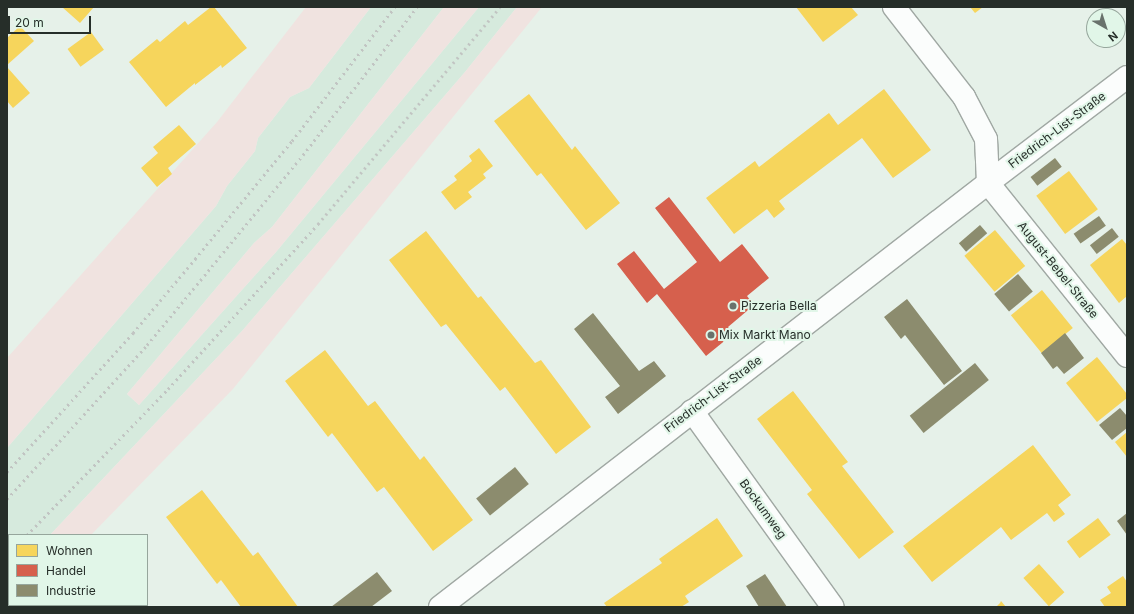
<!DOCTYPE html>
<html>
<head>
<meta charset="utf-8">
<style>
	body { margin:0 }
	#map { position:relative; width:1134px; height:614px; overflow:hidden; background:#e6f1e9; font-family:Inter,sans-serif }
	div>[style] { position:absolute }
	[style*='--x'] { left:calc(var(--x)*1px); top:calc(var(--y)*1px); width:calc(var(--w)*1px); rotate:calc(var(--a)*1deg) }
	.built>* { inset:0; background:#d6eadd }
	.green>* { inset:0; background:#f0e3e0 }
	.homes>* { inset:0; background:#f6d55c; transform-origin:0 0 }
	.shops>* { inset:0; background:#d6604d }
	.industry>* { inset:0; background:#8c8c6e; transform-origin:0 0 }
	.roads { filter:drop-shadow(1px 0 #a0a8a3) drop-shadow(-1px 0 #a0a8a3) drop-shadow(0 1px #a0a8a3) drop-shadow(0 -1px #a0a8a3) }
	.minor>* { height:22px; margin:-11px; padding:0 11px; transform-origin:11px; border-radius:11px; background:#fbfdfc }
	.rail>* { height:3px; margin-top:-1.5px; transform-origin:0; background:repeating-linear-gradient(90deg,#c1c4c2 0 2px,transparent 0 6px) }
	.dots>* { width:11px; height:11px; translate:-50% -50%; box-sizing:border-box; border:2px solid #e1f6e8; border-radius:50% }
	span { translate:-50% -50%; white-space:nowrap; text-align:center; line-height:1.15; -webkit-text-stroke:4px #e1f6e8; paint-order:stroke }
	.street-label { font-size:12px; color:#262e29 }
	.poi-label { font-size:12px; color:#262e29 }
	.left { translate:0 -50%; text-align:left }
	.frame { position:absolute; inset:0; border:8px solid #262e29; pointer-events:none }
	.legend { position:absolute; left:8px; top:534px; width:140px; height:72px; box-sizing:border-box; background:#e1f6e8; border:1px solid #96a69c; margin:0; padding:5px 7px; list-style:none; font-size:12px; color:#262e29 }
	.legend li { display:flex; align-items:center; gap:8px; height:20px }
	.legend b { width:20px; border:1px solid #96a69c }
	.north { position:absolute; left:1086px; top:8px; width:40px; height:40px; box-sizing:border-box; background:#e1f6e8; border:1px solid #96a69c; border-radius:50%; rotate:141deg; font-size:11px; font-weight:700; line-height:16px; text-align:center; color:#262e29 }
	.north::after { content:''; display:block; margin:auto; width:14px; height:18px; background:#69726c; clip-path:polygon(50% 0,100% 100%,50% 72%,0 100%) }
	.scale { position:absolute; left:8px; top:16px; width:83px; height:18px; box-sizing:border-box; border:2px solid #262e29; border-top:0; padding-left:5px; font-size:12px; line-height:14px; white-space:nowrap; color:#262e29; -webkit-text-stroke:3px #e1f6e8; paint-order:stroke }
</style>
</head>
<body>
<div id="map">
	<div class="built">
		<i style="clip-path:polygon(371px 7px,444px 7px,272px 227px,254px 243px,127px 394px,139px 405px,276px 252px,479px 7px,517px 7px,465px 72px,242px 331px,50px 535px,9px 535px,7px 578px,7px 448px,216px 206px,227px 186px,255px 151px,258px 138px,290px 97px,309px 88px)"></i>
	</div>
	<div class="green">
		<i style="clip-path:polygon(306px 7px,371px 7px,309px 88px,290px 97px,258px 138px,255px 151px,227px 186px,216px 206px,7px 448px,7px 358px,217px 122px)"></i>
		<i style="clip-path:polygon(444px 7px,479px 7px,276px 252px,139px 405px,127px 394px,254px 243px,272px 227px)"></i>
		<i style="clip-path:polygon(517px 7px,542px 7px,233px 389px,91px 535px,50px 535px,242px 331px,465px 72px)"></i>
		<i style="clip-path:polygon(9px 576px,9px 605px,21px 605px,19px 607px,7px 607px)"></i>
	</div>
	<div class="homes">
		<i style="clip-path:polygon(62px 7px,94px 7px,80px 23px)"></i>
		<i style="clip-path:polygon(211px 7px,214px 7px,247px 48px,222px 68px,221px 65px,195px 85px,195px 83px,166px 107px,129px 62px,157px 39px,160px 42px,185px 21px,188px 25px)"></i>
		<i style="clip-path:polygon(796px 7px,851px 7px,858px 15px,823px 42px)"></i>
		<i style="clip-path:polygon(970px 7px,983px 7px,975px 13px)"></i>
		<i style="clip-path:polygon(20px 26px,34px 41px,7px 65px,7px 38px)"></i>
		<i style="left:91px;top:32px;width:22px;height:29px;rotate:54deg"></i>
		<i style="clip-path:polygon(7px 67px,30px 93px,13px 108px,7px 101px)"></i>
		<i style="clip-path:polygon(884px 89px,931px 150px,893px 178px,862px 138px,779px 201px,785px 209px,774px 218px,767px 209px,734px 234px,706px 198px,755px 161px,759px 167px,829px 113px,838px 125px)"></i>
		<i style="clip-path:polygon(529px 94px,572px 150px,575px 146px,620px 203px,586px 230px,541px 173px,537px 176px,494px 121px)"></i>
		<i style="clip-path:polygon(179px 125px,196px 144px,168px 168px,172px 174px,157px 187px,141px 168px,158px 153px,153px 147px)"></i>
		<i style="clip-path:polygon(479px 148px,493px 166px,483px 174px,486px 178px,468px 192px,472px 197px,455px 210px,441px 192px,457px 180px,454px 176px,472px 161px,469px 156px)"></i>
		<i style="left:1069px;top:171px;width:48px;height:41px;rotate:53deg"></i>
		<i style="left:995px;top:230px;width:47px;height:40px;rotate:50deg"></i>
		<i style="clip-path:polygon(426px 231px,478px 298px,481px 296px,535px 363px,541px 360px,591px 427px,556px 454px,505px 387px,500px 391px,446px 324px,441px 327px,389px 260px)"></i>
		<i style="clip-path:polygon(1122px 239px,1127px 245px,1127px 296px,1119px 303px,1090px 265px)"></i>
		<i style="left:1042px;top:290px;width:49px;height:40px;rotate:51deg"></i>
		<i style="clip-path:polygon(325px 350px,368px 406px,375px 401px,420px 460px,424px 456px,473px 520px,433px 551px,384px 487px,377px 492px,332px 433px,328px 437px,285px 381px)"></i>
		<i style="clip-path:polygon(1097px 357px,1127px 394px,1127px 398px,1097px 422px,1066px 383px)"></i>
		<i style="clip-path:polygon(793px 391px,848px 462px,842px 466px,894px 532px,859px 559px,807px 494px,812px 490px,757px 419px)"></i>
		<i style="clip-path:polygon(1127px 432px,1127px 457px,1115px 442px)"></i>
		<i style="clip-path:polygon(1033px 445px,1071px 495px,1058px 505px,1065px 514px,1054px 522px,1047px 513px,1011px 540px,1001px 527px,932px 582px,903px 546px)"></i>
		<i style="clip-path:polygon(202px 490px,253px 556px,258px 552px,298px 607px,241px 607px,221px 580px,217px 584px,166px 517px)"></i>
		<i style="clip-path:polygon(717px 518px,743px 556px,685px 596px,689px 602px,681px 607px,607px 607px,604px 603px,662px 563px,659px 559px)"></i>
		<i style="left:1098px;top:518px;width:21px;height:39px;rotate:53deg"></i>
		<i style="left:1039px;top:564px;width:38px;height:21px;rotate:48deg"></i>
		<i style="clip-path:polygon(1123px 576px,1127px 582px,1127px 607px,1105px 607px,1100px 600px,1111px 593px,1107px 587px)"></i>
		<i style="clip-path:polygon(1001px 601px,1006px 607px,996px 607px,1000px 603px)"></i>
	</div>
	<div class="shops">
		<i style="clip-path:polygon(669px 197px,720px 262px,742px 244px,769px 278px,747px 296px,754px 305px,728px 327px,733px 334px,706px 356px,657px 294px,647px 303px,617px 264px,634px 251px,664px 289px,697px 262px,655px 208px)"></i>
	</div>
	<div class="industry">
		<i style="left:1055px;top:158px;width:11px;height:31px;rotate:52deg"></i>
		<i style="left:1099px;top:216px;width:12px;height:31px;rotate:55deg"></i>
		<i style="left:980px;top:225px;width:11px;height:28px;rotate:49deg"></i>
		<i style="left:1112px;top:228px;width:11px;height:28px;rotate:52deg"></i>
		<i style="left:1018px;top:274px;width:23px;height:31px;rotate:50deg"></i>
		<i style="clip-path:polygon(907px 299px,962px 371px,944px 385px,905px 335px,901px 339px,884px 317px)"></i>
		<i style="clip-path:polygon(593px 313px,639px 371px,654px 361px,666px 376px,618px 414px,605px 397px,620px 386px,574px 329px)"></i>
		<i style="clip-path:polygon(1065px 333px,1084px 358px,1064px 374px,1057px 366px,1053px 369px,1041px 353px)"></i>
		<i style="left:975px;top:363px;width:22px;height:84px;rotate:51deg"></i>
		<i style="clip-path:polygon(1120px 408px,1127px 416px,1127px 428px,1112px 440px,1099px 425px)"></i>
		<i style="left:515px;top:467px;width:22px;height:50px;rotate:51deg"></i>
		<i style="clip-path:polygon(1127px 513px,1127px 535px,1117px 521px)"></i>
		<i style="clip-path:polygon(377px 572px,392px 591px,371px 607px,331px 607px)"></i>
		<i style="clip-path:polygon(765px 574px,787px 607px,759px 607px,746px 586px)"></i>
	</div>
	<div class="roads">
		<div class="minor">
			<i style="--x:1127;--y:77;--w:175;--a:142.7"></i>
			<i style="--x:988;--y:183;--w:222;--a:51.2"></i>
			<i style="--x:692;--y:411;--w:241;--a:54.3"></i>
			<i style="--x:440;--y:607;--w:693;--a:-37.73"></i>
			<i style="--x:988;--y:183;--w:44;--a:-92.6"></i>
			<i style="--x:986;--y:139;--w:47;--a:-117.6"></i>
			<i style="--x:964;--y:97;--w:114;--a:-127.9"></i>
		</div>
	</div>
	<div class="rail">
		<i style="--x:7;--y:472;--w:188;--a:-47.8"></i>
		<i style="--x:133;--y:333;--w:97;--a:-50"></i>
		<i style="--x:195;--y:259;--w:153;--a:-50.6"></i>
		<i style="--x:292;--y:141;--w:169;--a:-52.5"></i>
		<i style="--x:7;--y:499;--w:208;--a:-47.7"></i>
		<i style="--x:147;--y:345;--w:96;--a:-50.5"></i>
		<i style="--x:208;--y:271;--w:150;--a:-50.7"></i>
		<i style="--x:303;--y:155;--w:187;--a:-52.4"></i>
		<i style="--x:27;--y:535;--w:203;--a:-46"></i>
		<i style="--x:168;--y:389;--w:223;--a:-47.7"></i>
		<i style="--x:318;--y:224;--w:283;--a:-50"></i>
		<i style="--x:7;--y:555;--w:3;--a:-45"></i>
	</div>
	<div class="dots">
		<i style="left:733px;top:306px;background:#69726c"></i>
		<i style="left:711px;top:335px;background:#69726c"></i>
	</div>
	<div class="street-label">
		<span style="left:1057px;top:130px;rotate:-37deg">Friedrich-List-Straße</span>
		<span style="left:1058px;top:270px;rotate:51deg">August-Bebel-Straße</span>
		<span style="left:713px;top:394px;rotate:-37deg">Friedrich-List-Straße</span>
		<span style="left:763px;top:509px;rotate:54deg">Bockumweg</span>
	</div>
	<div class="poi-label">
		<span class="left" style="left:741px;top:306px">Pizzeria Bella</span>
		<span class="left" style="left:719px;top:335px">Mix Markt Mano</span>
	</div>
	<div class="frame"></div>
	<ul class="legend">
	<li><b style="height:11px;background:#f6d55c"></b>Wohnen</li>
	<li><b style="height:11px;background:#d6604d"></b>Handel</li>
	<li><b style="height:11px;background:#8c8c6e"></b>Industrie</li>
	</ul>
	<div class="north">N</div>
	<div class="scale">20 m</div>
</div>
</body>
</html>
